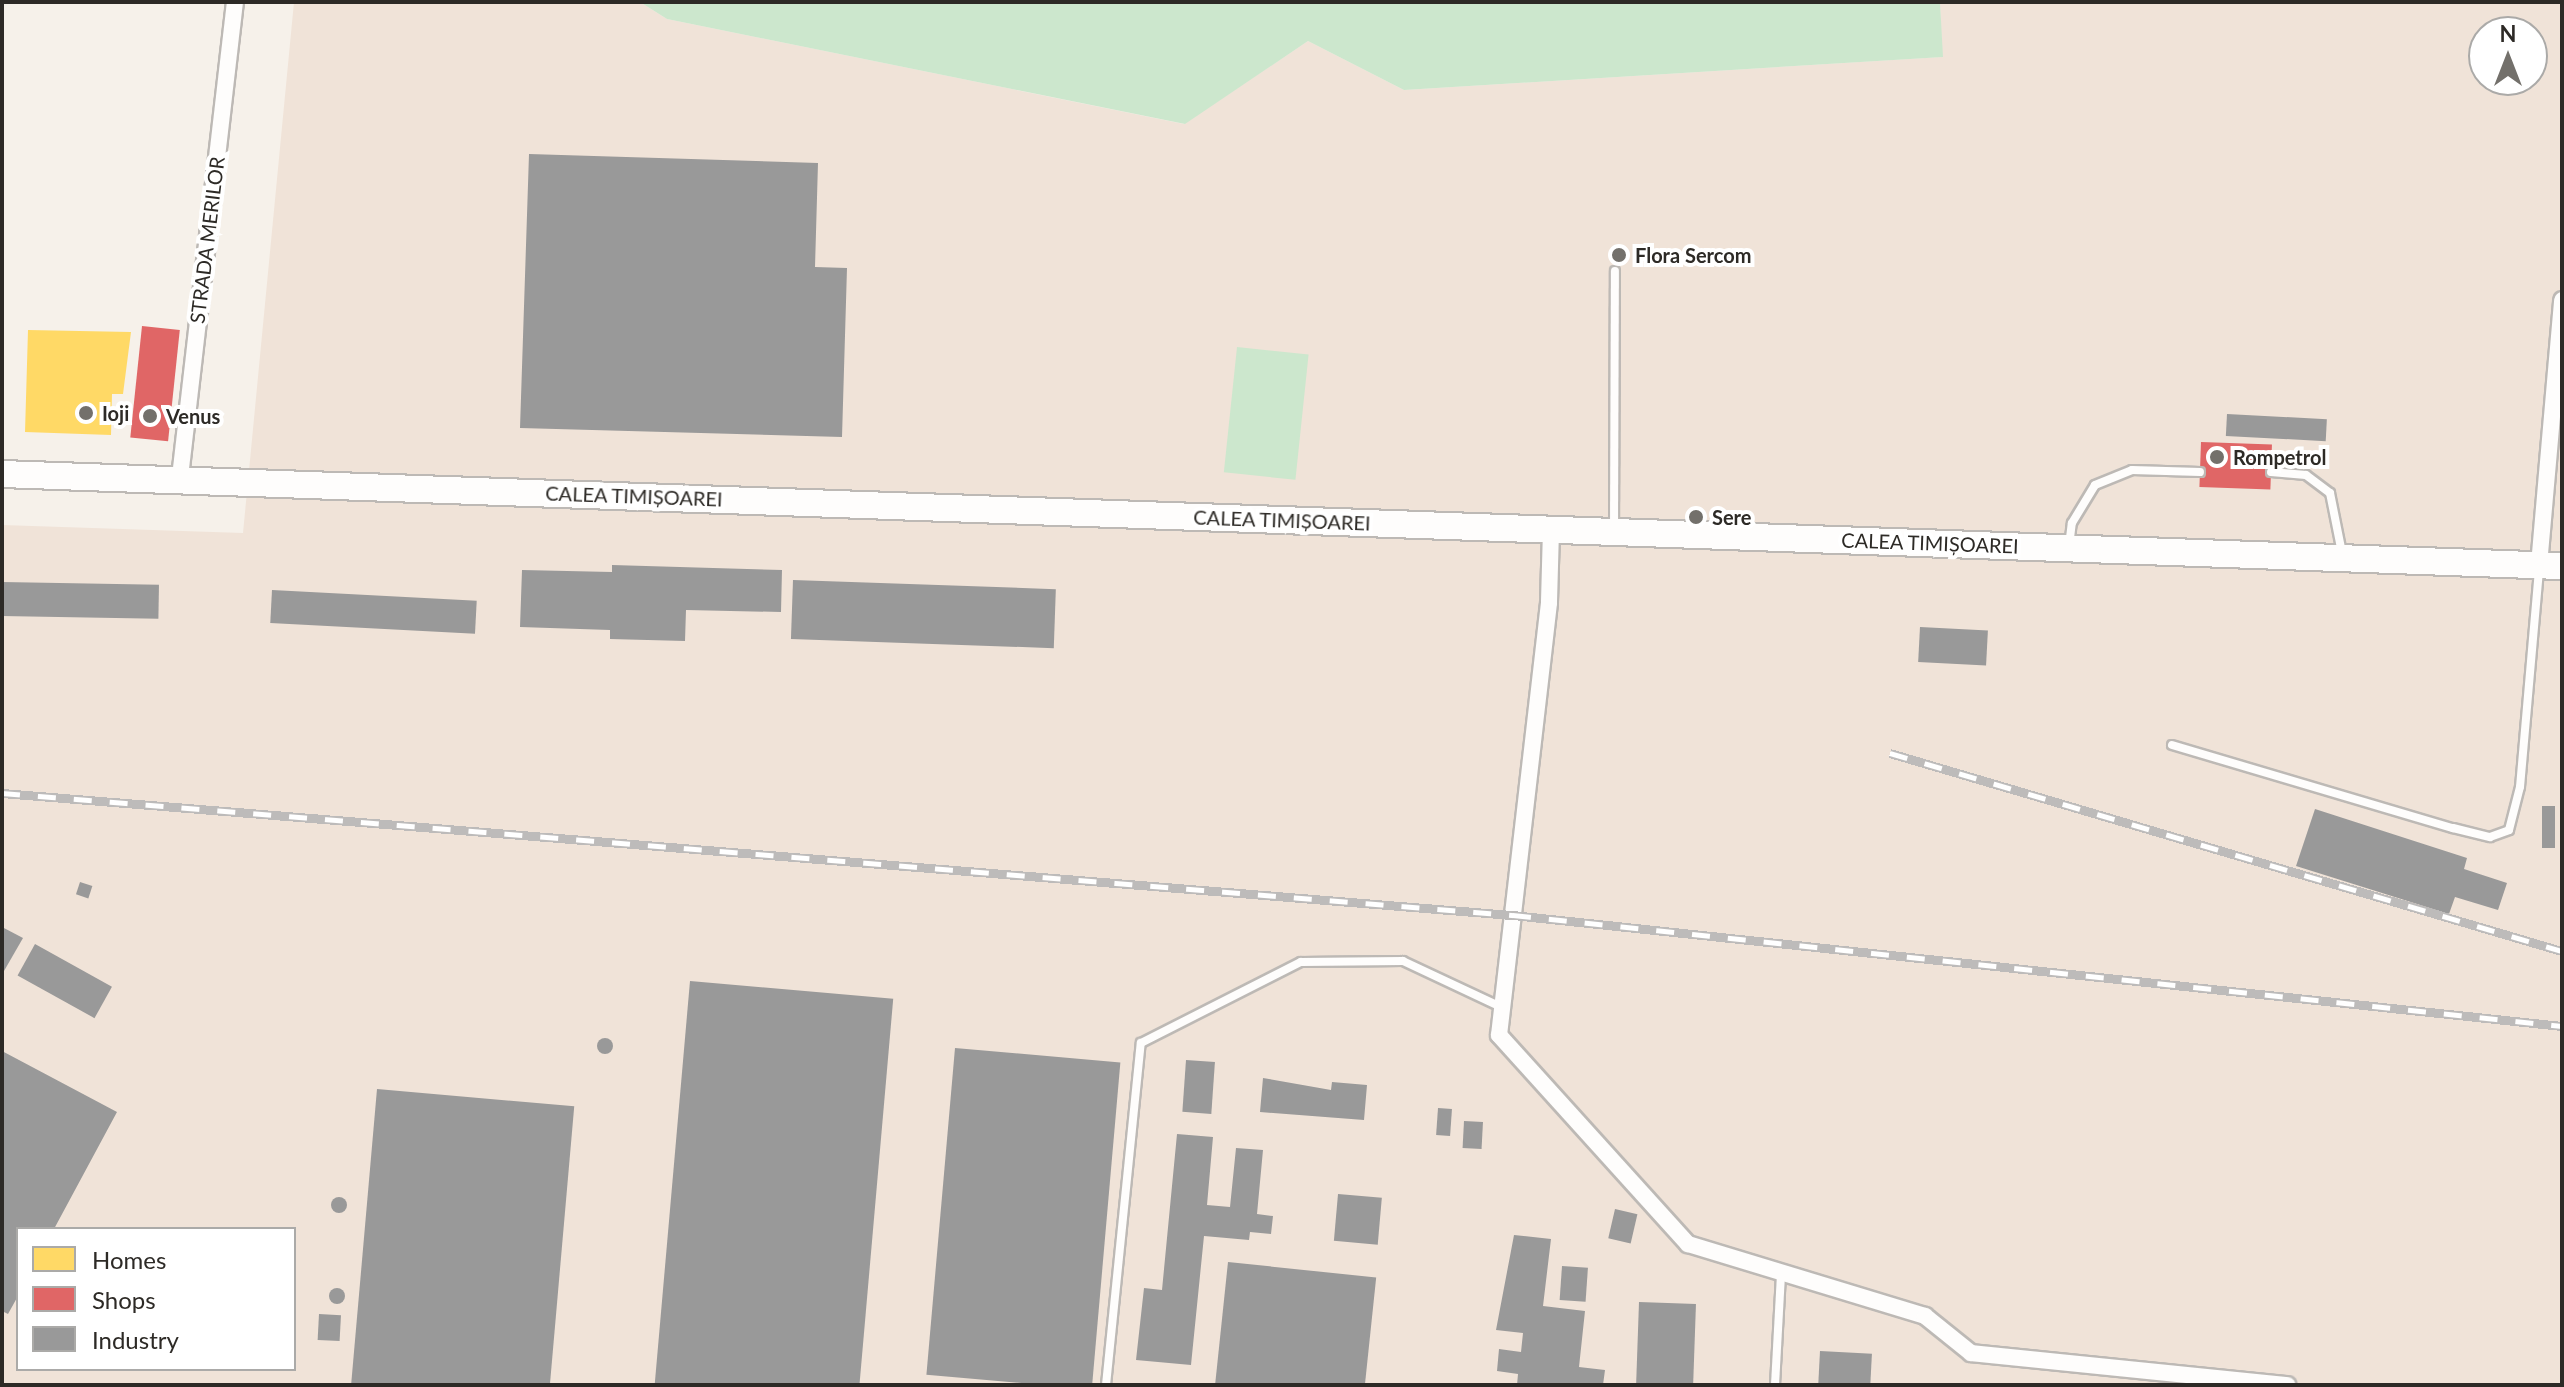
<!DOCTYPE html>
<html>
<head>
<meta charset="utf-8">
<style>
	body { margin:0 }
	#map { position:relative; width:2564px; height:1387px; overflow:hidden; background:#f6f1ea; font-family:Lato,sans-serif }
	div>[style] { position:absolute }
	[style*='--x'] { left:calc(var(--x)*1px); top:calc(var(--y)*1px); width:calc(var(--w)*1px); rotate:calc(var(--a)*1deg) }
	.industrial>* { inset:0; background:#f0e3d8 }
	.green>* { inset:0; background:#cce7cd; transform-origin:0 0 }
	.homes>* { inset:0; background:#ffd966 }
	.shops>* { inset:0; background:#e06666; transform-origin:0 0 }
	.industry>* { inset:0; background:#999; transform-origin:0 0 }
	.round { border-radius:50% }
	.roads { filter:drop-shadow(2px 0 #bdb9b5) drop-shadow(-2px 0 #bdb9b5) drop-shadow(0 2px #bdb9b5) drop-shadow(0 -2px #bdb9b5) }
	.service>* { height:8px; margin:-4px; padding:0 4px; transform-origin:4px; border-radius:4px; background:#fefdfc }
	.minor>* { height:16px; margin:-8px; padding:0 8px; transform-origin:8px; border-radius:8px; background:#fefdfc }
	.primary>* { height:26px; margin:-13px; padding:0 13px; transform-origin:13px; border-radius:13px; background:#fefdfc }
	.rail>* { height:9px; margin-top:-4.5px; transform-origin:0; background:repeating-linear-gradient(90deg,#fff 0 18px,#bdbbba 0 36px); box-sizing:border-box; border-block:2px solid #bdbbba }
	.dots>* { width:22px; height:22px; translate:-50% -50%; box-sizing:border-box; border:4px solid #fff; border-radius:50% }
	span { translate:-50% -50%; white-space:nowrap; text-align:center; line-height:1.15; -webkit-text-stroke:8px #fff; paint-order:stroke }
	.street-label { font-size:20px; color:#2d2a26 }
	.poi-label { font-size:20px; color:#2d2a26; font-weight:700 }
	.left { translate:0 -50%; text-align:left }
	.frame { position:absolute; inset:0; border:4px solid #2d2a26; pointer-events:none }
	.legend { position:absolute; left:16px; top:1227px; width:280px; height:144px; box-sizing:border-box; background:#fff; border:2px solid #abaaa8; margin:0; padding:10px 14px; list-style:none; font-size:24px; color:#2d2a26 }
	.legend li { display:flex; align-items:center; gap:16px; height:40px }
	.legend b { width:40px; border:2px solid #abaaa8 }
	.north { position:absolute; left:2468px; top:16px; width:80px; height:80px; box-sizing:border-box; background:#fff; border:2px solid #abaaa8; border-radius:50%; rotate:0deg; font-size:22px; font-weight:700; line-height:32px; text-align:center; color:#2d2a26 }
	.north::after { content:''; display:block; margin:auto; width:28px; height:36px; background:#73706b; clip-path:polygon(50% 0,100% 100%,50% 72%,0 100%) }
</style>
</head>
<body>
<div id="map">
	<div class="industrial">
		<i style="clip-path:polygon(evenodd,294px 2px,640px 2px,667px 19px,1184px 124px,1308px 41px,1404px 90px,1942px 57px,1940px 2px,2562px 2px,2562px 1385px,2px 1385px,2px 525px,243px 533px,294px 2px,2484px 32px,2532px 32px,2532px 80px,2484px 80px,2484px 32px,294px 2px,18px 1229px,294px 1229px,294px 1369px,18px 1369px,18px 1229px)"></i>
	</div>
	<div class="green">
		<i style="clip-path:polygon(640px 2px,1940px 2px,1943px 57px,1404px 90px,1308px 41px,1185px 124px,667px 19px)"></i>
		<i style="left:1237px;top:347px;width:72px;height:126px;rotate:6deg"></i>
	</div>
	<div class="homes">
		<i style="clip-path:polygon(28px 330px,131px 332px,123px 394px,112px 394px,111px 435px,25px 432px)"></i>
	</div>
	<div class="shops">
		<i style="left:142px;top:326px;width:38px;height:112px;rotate:6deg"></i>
		<i style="left:2201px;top:442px;width:71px;height:45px;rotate:2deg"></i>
	</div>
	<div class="industry">
		<i style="clip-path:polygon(529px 154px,818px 163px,815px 267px,847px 268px,842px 437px,520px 428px)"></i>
		<i style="left:2227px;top:414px;width:100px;height:22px;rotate:3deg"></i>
		<i style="clip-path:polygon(612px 565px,782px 570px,781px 612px,686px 610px,685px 641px,610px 639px,610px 630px,520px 627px,522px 570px,612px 572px)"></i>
		<i style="left:793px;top:580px;width:263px;height:59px;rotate:2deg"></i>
		<i style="left:2px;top:582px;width:157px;height:34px;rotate:1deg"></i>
		<i style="left:272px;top:590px;width:205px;height:33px;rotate:3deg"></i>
		<i style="left:1920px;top:627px;width:68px;height:35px;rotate:3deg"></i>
		<i style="left:2542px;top:806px;width:13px;height:42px"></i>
		<i style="clip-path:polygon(2315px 809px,2467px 858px,2464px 869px,2507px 883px,2498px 910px,2455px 897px,2449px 914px,2296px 866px)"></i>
		<i style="left:80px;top:882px;width:13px;height:13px;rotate:18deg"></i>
		<i style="clip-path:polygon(2px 927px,23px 938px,4px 971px,2px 970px)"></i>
		<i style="left:35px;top:944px;width:88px;height:36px;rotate:29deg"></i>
		<i style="left:690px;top:981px;width:204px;height:406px;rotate:5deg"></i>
		<i class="round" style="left:597px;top:1038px;width:16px;height:16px"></i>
		<i style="left:955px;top:1048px;width:166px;height:328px;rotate:5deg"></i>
		<i style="clip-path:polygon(2px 1051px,117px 1112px,54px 1229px,18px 1229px,18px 1296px,8px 1314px,2px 1311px)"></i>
		<i style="left:1186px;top:1060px;width:29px;height:52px;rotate:4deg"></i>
		<i style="clip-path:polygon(1263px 1078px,1331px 1090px,1332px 1082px,1367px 1085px,1364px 1120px,1260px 1112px)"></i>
		<i style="left:377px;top:1089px;width:198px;height:297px;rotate:5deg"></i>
		<i style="left:1438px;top:1108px;width:14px;height:27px;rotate:4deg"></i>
		<i style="left:1464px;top:1121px;width:19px;height:27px;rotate:3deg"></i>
		<i style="clip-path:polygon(1177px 1134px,1213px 1137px,1207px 1205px,1230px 1207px,1236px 1148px,1263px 1150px,1257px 1214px,1273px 1216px,1271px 1234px,1250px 1232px,1249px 1240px,1204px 1236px,1191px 1365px,1136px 1360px,1144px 1288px,1162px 1290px)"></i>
		<i style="left:1338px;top:1194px;width:44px;height:47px;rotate:5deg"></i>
		<i class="round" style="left:331px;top:1197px;width:16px;height:16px"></i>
		<i style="left:1615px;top:1209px;width:23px;height:30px;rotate:13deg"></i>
		<i style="clip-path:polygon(1514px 1235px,1551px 1239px,1543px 1306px,1585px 1311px,1579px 1367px,1605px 1370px,1603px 1385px,1517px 1385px,1518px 1374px,1497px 1371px,1499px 1349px,1521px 1352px,1523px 1333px,1496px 1330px)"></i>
		<i style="left:1228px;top:1262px;width:149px;height:124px;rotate:6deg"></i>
		<i style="left:1562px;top:1266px;width:26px;height:34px;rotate:4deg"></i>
		<i class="round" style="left:329px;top:1288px;width:16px;height:16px"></i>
		<i style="left:1639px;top:1302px;width:57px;height:83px;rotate:2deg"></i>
		<i style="left:319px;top:1314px;width:22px;height:26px;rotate:3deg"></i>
		<i style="left:1820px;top:1351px;width:52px;height:34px;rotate:3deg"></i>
	</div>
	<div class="roads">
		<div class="service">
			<i style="--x:2271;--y:472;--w:35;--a:5"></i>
			<i style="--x:2306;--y:475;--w:30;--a:37"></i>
			<i style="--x:2330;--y:493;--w:61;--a:78.7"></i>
			<i style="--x:1614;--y:530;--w:259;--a:-89.8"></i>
			<i style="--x:2069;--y:546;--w:23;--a:-83"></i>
			<i style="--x:2072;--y:523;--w:44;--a:-58.8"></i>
			<i style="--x:2095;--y:485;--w:40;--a:-22"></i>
			<i style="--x:2132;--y:470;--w:68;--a:1.7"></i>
			<i style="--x:2172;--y:745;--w:293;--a:16.5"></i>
			<i style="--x:2453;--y:828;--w:38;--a:14"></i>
			<i style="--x:2490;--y:837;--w:20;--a:-20"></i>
			<i style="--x:2509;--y:830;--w:44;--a:-75.7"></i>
			<i style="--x:2520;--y:787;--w:218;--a:-85"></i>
			<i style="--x:1106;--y:1385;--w:344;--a:-84.2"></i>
			<i style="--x:1141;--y:1043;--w:179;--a:-26.9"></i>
			<i style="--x:1301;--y:962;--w:102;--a:-0.6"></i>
			<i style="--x:1403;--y:961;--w:108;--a:25.1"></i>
			<i style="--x:1775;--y:1385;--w:110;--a:-86.9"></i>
		</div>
		<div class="minor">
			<i style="--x:180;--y:477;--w:478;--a:-83.4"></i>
			<i style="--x:1551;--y:530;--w:73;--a:91.6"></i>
			<i style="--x:1549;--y:603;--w:435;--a:96.6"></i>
			<i style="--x:1499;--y:1035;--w:282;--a:47.9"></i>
			<i style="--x:1688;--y:1244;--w:248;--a:16.9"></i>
			<i style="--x:1925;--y:1316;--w:59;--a:38.8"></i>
			<i style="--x:1971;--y:1353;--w:318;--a:5.8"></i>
			<i style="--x:2539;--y:565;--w:266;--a:-85"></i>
		</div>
		<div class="primary">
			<i style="--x:2;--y:474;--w:2562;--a:2.06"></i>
		</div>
	</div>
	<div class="rail">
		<i style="--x:1890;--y:753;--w:701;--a:16.42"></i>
		<i style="--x:2;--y:793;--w:1516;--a:4.62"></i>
		<i style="--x:1513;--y:915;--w:1055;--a:6.04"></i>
	</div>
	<div class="dots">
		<i style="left:1619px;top:255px;background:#73706b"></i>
		<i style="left:86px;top:413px;background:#73706b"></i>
		<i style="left:150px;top:416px;background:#73706b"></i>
		<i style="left:2217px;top:457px;background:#73706b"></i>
		<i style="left:1696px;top:517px;background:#73706b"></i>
	</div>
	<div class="street-label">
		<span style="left:207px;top:240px;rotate:-83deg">STRADA MERILOR</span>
		<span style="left:634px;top:496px;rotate:2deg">CALEA TIMIȘOAREI</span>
		<span style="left:1282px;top:520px;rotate:2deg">CALEA TIMIȘOAREI</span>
		<span style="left:1930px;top:543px;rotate:2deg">CALEA TIMIȘOAREI</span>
	</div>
	<div class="poi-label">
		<span class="left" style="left:1635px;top:255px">Flora Sercom</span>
		<span class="left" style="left:102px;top:413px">Ioji</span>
		<span class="left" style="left:166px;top:416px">Venus</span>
		<span class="left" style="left:2233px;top:457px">Rompetrol</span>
		<span class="left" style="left:1712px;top:517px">Sere</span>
	</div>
	<div class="frame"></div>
	<ul class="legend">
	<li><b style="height:22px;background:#ffd966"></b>Homes</li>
	<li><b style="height:22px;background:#e06666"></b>Shops</li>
	<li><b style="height:22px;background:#999"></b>Industry</li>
	</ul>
	<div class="north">N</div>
</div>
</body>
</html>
